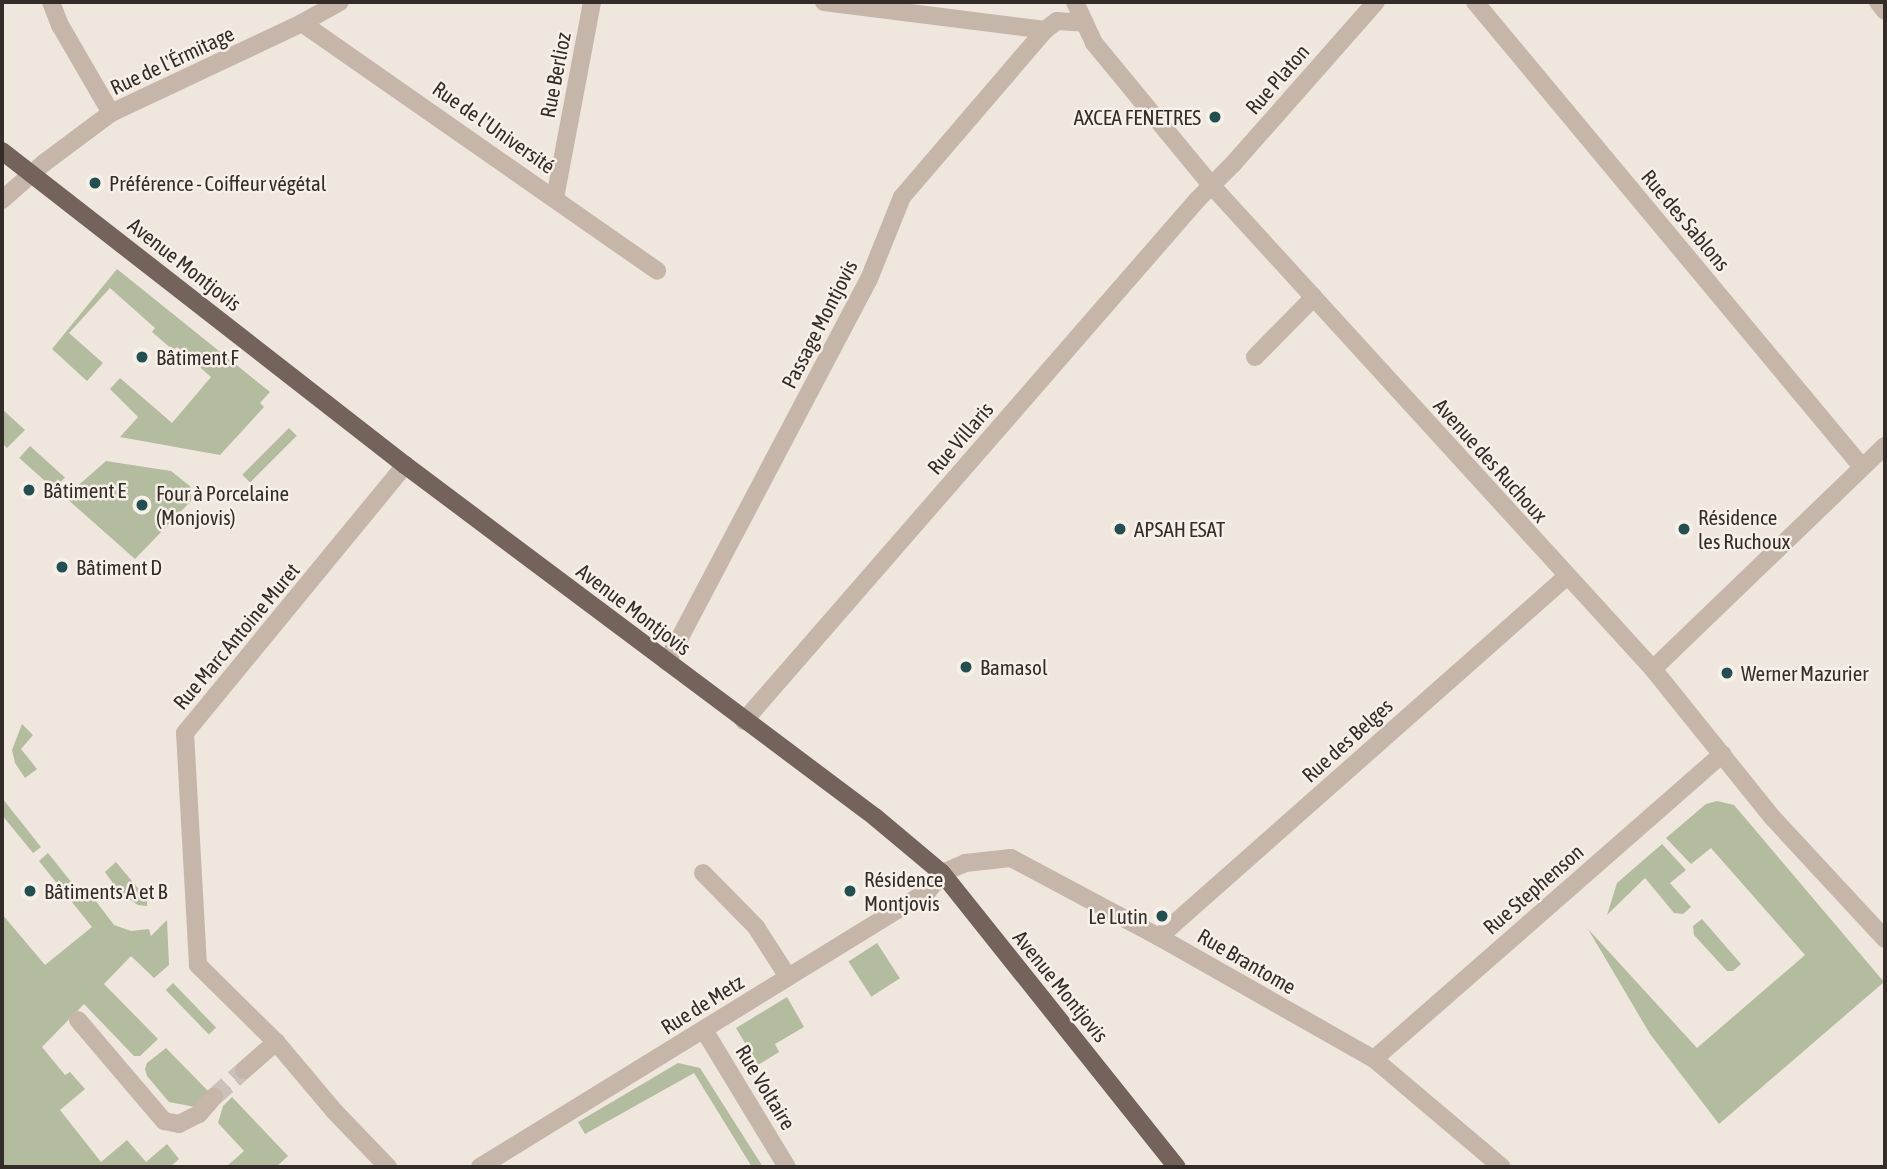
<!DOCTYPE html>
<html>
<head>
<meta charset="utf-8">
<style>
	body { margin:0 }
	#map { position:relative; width:1887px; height:1169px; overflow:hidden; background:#efe6dd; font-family:"Asap Condensed",sans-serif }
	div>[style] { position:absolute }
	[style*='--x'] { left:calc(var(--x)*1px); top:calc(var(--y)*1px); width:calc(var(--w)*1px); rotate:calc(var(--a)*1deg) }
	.green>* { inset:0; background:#b3bc9e; transform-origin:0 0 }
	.minor-tunnel>* { height:18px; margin-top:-9px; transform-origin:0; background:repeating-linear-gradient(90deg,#cac1b9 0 18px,transparent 0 27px) }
	.minor>* { height:18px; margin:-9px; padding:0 9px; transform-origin:9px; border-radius:9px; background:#c6b6aa }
	.major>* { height:18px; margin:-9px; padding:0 9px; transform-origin:9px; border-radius:9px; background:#74635b }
	.dots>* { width:19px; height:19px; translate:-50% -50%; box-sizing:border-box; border:4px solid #f7f0e9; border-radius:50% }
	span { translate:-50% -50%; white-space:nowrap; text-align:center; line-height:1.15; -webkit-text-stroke:5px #f7f0e9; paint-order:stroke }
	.street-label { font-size:21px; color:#342c29 }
	.poi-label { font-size:21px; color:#342c29 }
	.right { translate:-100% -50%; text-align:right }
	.left { translate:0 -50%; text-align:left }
	.frame { position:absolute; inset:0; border:4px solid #342c29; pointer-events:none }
</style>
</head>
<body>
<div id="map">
	<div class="green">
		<i style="clip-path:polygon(117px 269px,270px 392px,260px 403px,264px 407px,220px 455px,120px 437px,138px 417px,110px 389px,120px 378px,172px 423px,211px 377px,177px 347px,173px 350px,152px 332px,155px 328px,110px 288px,69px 333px,103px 363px,87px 381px,52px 349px)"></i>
		<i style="clip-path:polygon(2px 409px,25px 430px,7px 448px,2px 443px)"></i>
		<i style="left:289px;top:428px;width:11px;height:66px;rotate:45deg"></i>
		<i style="left:30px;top:446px;width:47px;height:16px;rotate:42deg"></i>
		<i style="clip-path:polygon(106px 461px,171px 471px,191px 487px,191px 501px,135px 559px,65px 497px)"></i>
		<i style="clip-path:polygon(22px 724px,33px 735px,21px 749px,37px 769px,25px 778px,15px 763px,12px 750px)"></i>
		<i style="clip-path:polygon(2px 798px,41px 847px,33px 853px,2px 815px)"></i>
		<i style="clip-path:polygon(1717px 801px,1734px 805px,1884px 982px,1719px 1124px,1650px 1034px,1588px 929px,1697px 1048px,1805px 955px,1711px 848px,1691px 864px,1666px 838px,1706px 804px)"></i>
		<i style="clip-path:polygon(1662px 844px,1686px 870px,1670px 883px,1691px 907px,1683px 914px,1674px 913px,1645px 878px,1607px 915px,1617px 883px)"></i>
		<i style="clip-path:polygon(48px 853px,80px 893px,86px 888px,114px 925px,131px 931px,149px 929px,151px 936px,167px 920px,169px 965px,154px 978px,131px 956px,104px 984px,158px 1039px,140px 1056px,134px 1056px,84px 1004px,42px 1047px,65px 1075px,70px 1072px,85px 1089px,60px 1110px,101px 1162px,127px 1140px,146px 1162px,167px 1144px,179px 1159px,170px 1167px,2px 1167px,2px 914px,45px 965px,92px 927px,39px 861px)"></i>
		<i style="clip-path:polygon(116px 862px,147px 899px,147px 906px,138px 905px,120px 893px,105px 872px)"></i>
		<i style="clip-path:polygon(1702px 919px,1741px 964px,1733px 971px,1727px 971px,1694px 935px,1693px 926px)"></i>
		<i style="left:877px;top:943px;width:42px;height:34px;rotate:57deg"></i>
		<i style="left:173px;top:983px;width:62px;height:10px;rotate:46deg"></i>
		<i style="clip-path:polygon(787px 997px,804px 1027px,775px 1044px,779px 1052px,758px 1065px,736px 1028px)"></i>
		<i style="clip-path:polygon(166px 1048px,209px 1092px,195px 1107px,169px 1102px,147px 1076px,145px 1069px,147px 1063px)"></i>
		<i style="clip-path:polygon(678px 1063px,700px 1068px,763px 1167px,752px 1167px,694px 1073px,585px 1134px,578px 1122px)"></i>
		<i style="clip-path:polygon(232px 1097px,288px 1156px,276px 1167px,226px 1167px,244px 1151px,218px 1123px,223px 1106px)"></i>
	</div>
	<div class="minor-tunnel">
		<i style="--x:214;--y:1097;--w:40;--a:-42"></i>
	</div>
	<div class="minor">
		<i style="--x:51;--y:2;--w:25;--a:69"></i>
		<i style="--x:60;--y:25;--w:102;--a:59.9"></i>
		<i style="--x:824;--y:2;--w:223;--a:7.2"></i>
		<i style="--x:1045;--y:30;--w:15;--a:-37"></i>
		<i style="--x:1057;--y:21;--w:27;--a:4"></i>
		<i style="--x:1075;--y:2;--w:45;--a:65.1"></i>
		<i style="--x:1094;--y:43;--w:185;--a:50.5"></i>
		<i style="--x:1212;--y:186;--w:654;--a:47.6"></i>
		<i style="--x:1653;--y:669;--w:191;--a:51.2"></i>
		<i style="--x:1773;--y:818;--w:165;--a:47.2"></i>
		<i style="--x:1475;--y:2;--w:605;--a:50.23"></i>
		<i style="--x:1878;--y:2;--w:11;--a:52"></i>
		<i style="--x:302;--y:23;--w:433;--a:34.9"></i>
		<i style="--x:555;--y:198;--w:199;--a:-79.3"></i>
		<i style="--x:2;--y:200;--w:56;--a:-41.4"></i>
		<i style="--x:44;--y:163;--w:84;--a:-36.7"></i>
		<i style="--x:111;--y:113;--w:211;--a:-25.2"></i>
		<i style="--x:302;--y:23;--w:43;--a:-28.9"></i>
		<i style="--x:1255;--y:357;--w:84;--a:-45.5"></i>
		<i style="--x:667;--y:662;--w:433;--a:-62.2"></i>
		<i style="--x:869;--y:279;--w:88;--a:-68.1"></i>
		<i style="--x:902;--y:197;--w:220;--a:-49.4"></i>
		<i style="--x:1653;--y:669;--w:322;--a:-43.9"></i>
		<i style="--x:744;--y:721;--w:690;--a:-48.99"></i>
		<i style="--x:1197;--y:200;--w:51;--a:-45"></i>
		<i style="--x:1233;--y:164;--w:216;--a:-48.6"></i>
		<i style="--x:703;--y:873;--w:76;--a:45.5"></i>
		<i style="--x:756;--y:927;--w:59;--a:57.4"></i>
		<i style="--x:1159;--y:937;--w:543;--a:-41.49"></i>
		<i style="--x:78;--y:1020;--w:133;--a:49.6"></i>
		<i style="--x:164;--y:1121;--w:15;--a:11"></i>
		<i style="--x:179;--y:1124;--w:22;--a:-27"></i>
		<i style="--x:199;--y:1114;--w:23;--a:-49"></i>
		<i style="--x:704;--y:1030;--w:160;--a:58.8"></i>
		<i style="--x:1374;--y:1059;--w:463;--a:-41.2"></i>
		<i style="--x:244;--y:1070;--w:43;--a:-41.2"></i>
		<i style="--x:388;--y:1167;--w:76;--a:-133.9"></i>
		<i style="--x:335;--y:1112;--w:92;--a:-130.1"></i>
		<i style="--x:276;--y:1042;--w:110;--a:-135.4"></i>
		<i style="--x:198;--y:965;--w:232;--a:-93.2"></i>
		<i style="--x:185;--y:733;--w:347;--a:-50.6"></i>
		<i style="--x:480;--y:1167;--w:526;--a:-31.64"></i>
		<i style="--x:928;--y:891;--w:23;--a:-52"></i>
		<i style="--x:942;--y:873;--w:25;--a:-23"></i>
		<i style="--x:965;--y:863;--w:46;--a:-6.2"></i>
		<i style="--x:1011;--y:858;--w:168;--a:28.1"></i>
		<i style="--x:1159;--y:937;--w:247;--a:29.6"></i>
		<i style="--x:1374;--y:1059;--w:167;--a:40.2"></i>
	</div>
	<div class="major">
		<i style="--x:2;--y:151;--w:511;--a:37.92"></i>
		<i style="--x:405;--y:465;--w:587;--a:36.83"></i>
		<i style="--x:875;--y:817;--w:87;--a:39.9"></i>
		<i style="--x:942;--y:873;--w:376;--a:51.4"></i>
	</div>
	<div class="dots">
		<i style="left:1215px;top:117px;background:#234f51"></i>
		<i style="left:95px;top:183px;background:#234f51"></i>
		<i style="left:142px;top:357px;background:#234f51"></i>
		<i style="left:29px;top:490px;background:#234f51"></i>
		<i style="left:142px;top:505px;background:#234f51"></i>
		<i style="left:1120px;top:529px;background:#234f51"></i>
		<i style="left:1684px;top:529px;background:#234f51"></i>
		<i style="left:62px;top:567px;background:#234f51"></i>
		<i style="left:966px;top:667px;background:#234f51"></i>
		<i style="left:1727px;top:673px;background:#234f51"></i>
		<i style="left:30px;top:891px;background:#234f51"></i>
		<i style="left:850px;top:891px;background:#234f51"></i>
		<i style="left:1162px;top:916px;background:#234f51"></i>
	</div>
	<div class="street-label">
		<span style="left:172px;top:60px;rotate:-25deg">Rue de l'Érmitage</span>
		<span style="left:555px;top:75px;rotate:-79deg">Rue Berlioz</span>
		<span style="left:1277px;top:79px;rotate:-49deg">Rue Platon</span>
		<span style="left:494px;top:127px;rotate:35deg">Rue de l'Université</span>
		<span style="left:1686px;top:220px;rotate:50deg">Rue des Sablons</span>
		<span style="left:185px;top:264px;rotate:38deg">Avenue Montjovis</span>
		<span style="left:819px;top:324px;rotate:-63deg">Passage Montjovis</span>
		<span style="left:960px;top:438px;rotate:-49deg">Rue Villaris</span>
		<span style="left:1491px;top:460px;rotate:48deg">Avenue des Ruchoux</span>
		<span style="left:634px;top:609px;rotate:37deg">Avenue Montjovis</span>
		<span style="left:236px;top:636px;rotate:-50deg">Rue Marc Antoine Muret</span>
		<span style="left:1347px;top:740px;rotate:-42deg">Rue des Belges</span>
		<span style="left:1533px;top:889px;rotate:-41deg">Rue Stephenson</span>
		<span style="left:1247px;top:961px;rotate:30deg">Rue Brantome</span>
		<span style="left:1061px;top:986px;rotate:51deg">Avenue Montjovis</span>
		<span style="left:702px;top:1004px;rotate:-32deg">Rue de Metz</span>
		<span style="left:766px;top:1087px;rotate:59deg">Rue Voltaire</span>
	</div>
	<div class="poi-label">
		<span class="right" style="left:1201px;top:117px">AXCEA FENETRES</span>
		<span class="left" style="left:109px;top:183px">Préférence - Coiffeur végétal</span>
		<span class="left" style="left:156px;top:357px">Bâtiment F</span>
		<span class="left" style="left:43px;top:490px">Bâtiment E</span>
		<span class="left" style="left:156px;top:505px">Four à Porcelaine<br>(Monjovis)</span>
		<span class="left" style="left:1698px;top:529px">Résidence<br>les Ruchoux</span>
		<span class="left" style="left:1134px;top:529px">APSAH ESAT</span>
		<span class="left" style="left:76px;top:567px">Bâtiment D</span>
		<span class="left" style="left:980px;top:667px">Bamasol</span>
		<span class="left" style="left:1741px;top:673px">Werner Mazurier</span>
		<span class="left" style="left:864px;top:891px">Résidence<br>Montjovis</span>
		<span class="left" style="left:44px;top:891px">Bâtiments A et B</span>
		<span class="right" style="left:1148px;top:916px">Le Lutin</span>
	</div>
	<div class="frame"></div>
</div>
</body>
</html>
